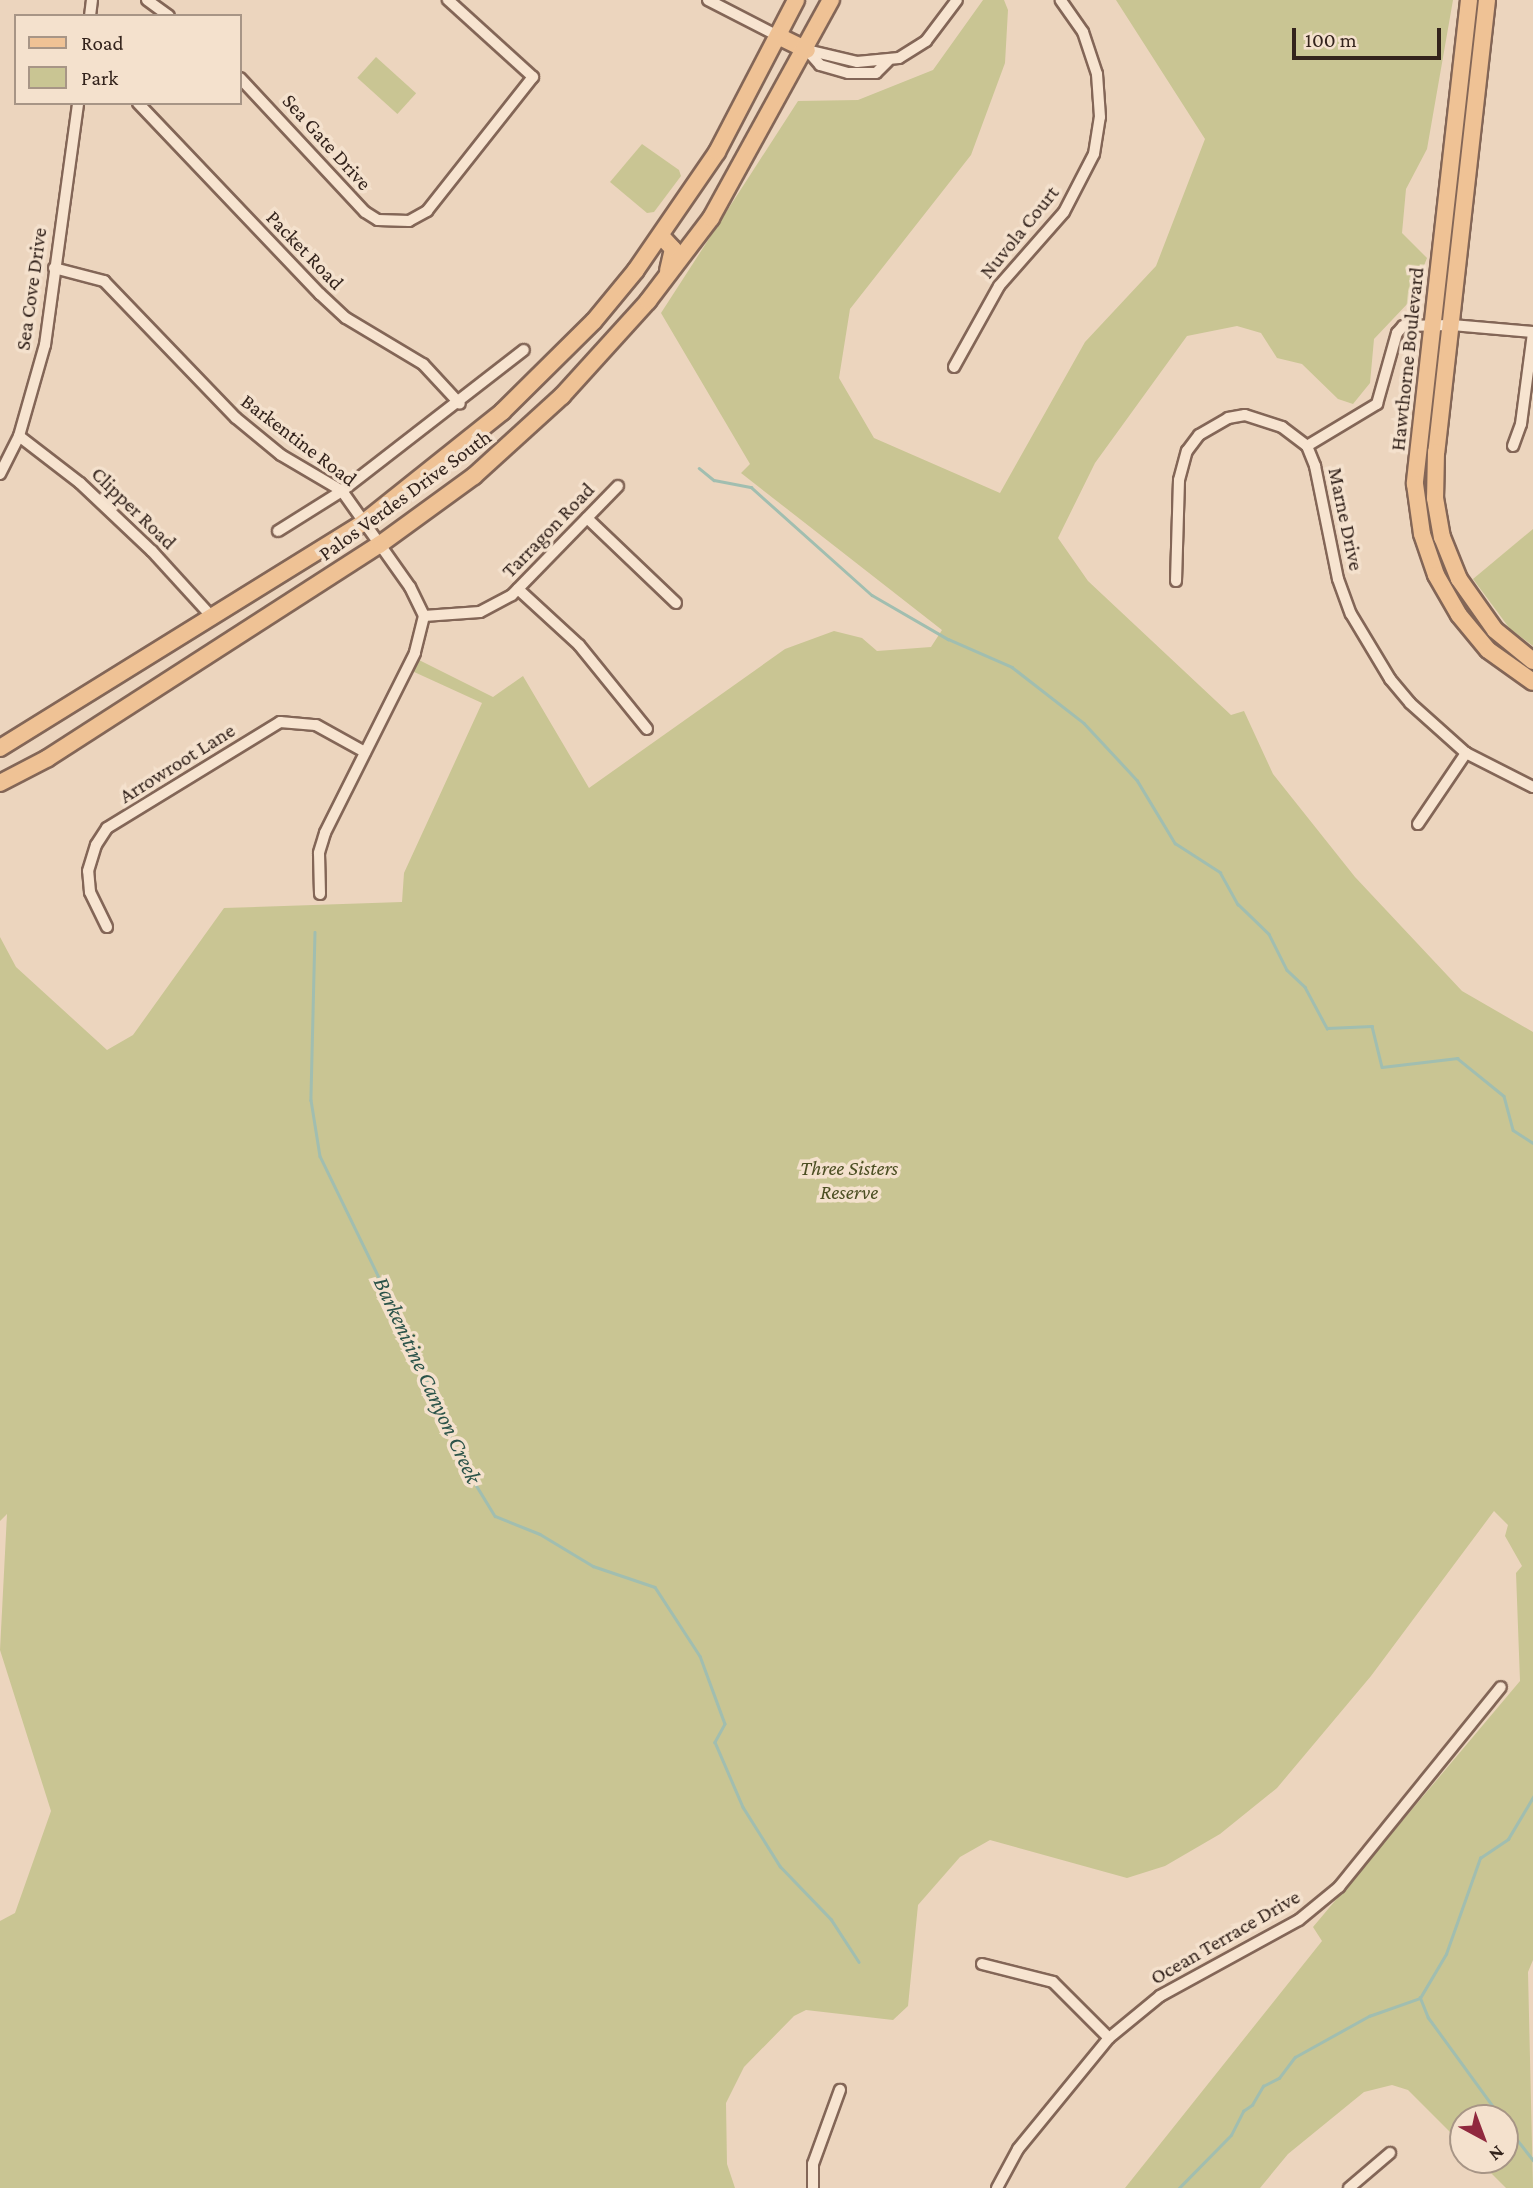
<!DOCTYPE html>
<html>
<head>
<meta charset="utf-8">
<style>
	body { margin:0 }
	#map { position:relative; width:1533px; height:2188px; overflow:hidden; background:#ecd5be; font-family:"Crimson Pro",serif }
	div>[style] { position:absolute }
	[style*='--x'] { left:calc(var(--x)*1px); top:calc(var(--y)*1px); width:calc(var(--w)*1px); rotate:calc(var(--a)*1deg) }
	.green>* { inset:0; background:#c9c593; transform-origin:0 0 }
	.stream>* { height:2.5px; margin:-1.25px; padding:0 1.25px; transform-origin:1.25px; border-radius:1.25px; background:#a1beb0 }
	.roads { filter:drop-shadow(2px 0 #836657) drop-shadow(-2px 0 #836657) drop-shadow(0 2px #836657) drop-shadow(0 -2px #836657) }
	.street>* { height:10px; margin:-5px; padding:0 5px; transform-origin:5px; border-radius:5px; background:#f7e4d0 }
	.primary>* { height:16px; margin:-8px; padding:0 8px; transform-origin:8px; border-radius:8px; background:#efc295 }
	span { translate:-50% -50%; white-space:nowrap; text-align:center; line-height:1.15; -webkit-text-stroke:7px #f4e1cd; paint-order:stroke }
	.street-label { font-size:21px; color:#33231c }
	.park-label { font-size:21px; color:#4c4f23; font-style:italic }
	.water-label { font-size:23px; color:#2b5349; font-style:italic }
	.legend { position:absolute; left:14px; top:14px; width:228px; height:91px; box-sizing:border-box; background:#f4e1cd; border:2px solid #a79586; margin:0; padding:9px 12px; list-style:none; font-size:21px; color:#33231c }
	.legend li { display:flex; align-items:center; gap:14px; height:35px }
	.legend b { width:35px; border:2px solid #a79586 }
	.north { position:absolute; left:1449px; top:2104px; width:70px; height:70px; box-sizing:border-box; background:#f4e1cd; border:2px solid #a79586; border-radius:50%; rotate:139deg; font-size:19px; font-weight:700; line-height:28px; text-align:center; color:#33231c }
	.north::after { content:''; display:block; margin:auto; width:24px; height:32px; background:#90293e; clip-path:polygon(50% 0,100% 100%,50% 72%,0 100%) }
	.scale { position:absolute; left:1292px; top:28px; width:149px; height:32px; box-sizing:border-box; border:4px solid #33231c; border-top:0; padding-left:9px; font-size:21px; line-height:24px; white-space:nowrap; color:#33231c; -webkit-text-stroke:5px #f4e1cd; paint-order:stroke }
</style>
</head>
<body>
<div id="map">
	<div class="green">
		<i style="clip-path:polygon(983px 0,1004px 0,1008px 10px,1005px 63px,971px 155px,850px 309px,839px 378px,874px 438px,1000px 493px,1085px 342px,1156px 266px,1205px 139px,1116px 0,1453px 0,1427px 149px,1406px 189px,1402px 233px,1427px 258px,1410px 301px,1374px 339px,1370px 383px,1353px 404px,1338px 399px,1302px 364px,1277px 358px,1261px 333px,1237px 326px,1187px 336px,1095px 463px,1058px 538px,1088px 581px,1231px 715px,1244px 711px,1273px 774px,1355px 877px,1462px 991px,1533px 1032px,1533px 1960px,1528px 1972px,1533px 2188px,1506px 2188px,1478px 2160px,1505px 2160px,1505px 2118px,1463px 2118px,1463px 2145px,1408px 2090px,1392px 2085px,1364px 2092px,1288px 2154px,1260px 2188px,1125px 2188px,1322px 1941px,1313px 1927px,1520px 1681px,1516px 1573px,1522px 1566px,1505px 1536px,1508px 1525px,1494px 1511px,1371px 1676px,1277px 1788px,1220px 1834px,1165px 1866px,1127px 1878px,990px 1840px,960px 1857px,918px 1905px,908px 2006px,893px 2020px,806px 2010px,794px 2016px,744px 2067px,726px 2103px,727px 2164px,735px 2188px,0 2188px,0 1921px,15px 1913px,51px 1811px,0 1650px,7px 1514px,0 1521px,0 937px,16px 967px,107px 1050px,133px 1035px,224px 908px,402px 902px,404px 873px,482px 703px,412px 671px,419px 660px,493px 697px,523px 676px,589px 788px,785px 649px,834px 631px,862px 638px,877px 651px,931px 647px,942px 630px,741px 473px,750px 464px,661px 313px,798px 101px,858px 100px,933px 70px)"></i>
		<i style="left:376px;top:57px;width:54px;height:28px;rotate:42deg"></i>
		<i style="clip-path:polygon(642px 144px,679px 170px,681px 176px,654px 212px,647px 213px,610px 182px)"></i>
		<i style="clip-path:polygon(1533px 529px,1533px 646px,1510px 629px,1473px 579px)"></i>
	</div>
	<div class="stream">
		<i style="--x:699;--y:468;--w:19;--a:39"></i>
		<i style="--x:714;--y:480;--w:38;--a:11"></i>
		<i style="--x:751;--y:487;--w:162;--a:41.8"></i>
		<i style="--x:872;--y:595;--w:88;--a:30.1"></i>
		<i style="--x:948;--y:639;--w:70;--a:23.6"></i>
		<i style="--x:1012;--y:667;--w:91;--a:37.9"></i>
		<i style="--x:1084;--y:723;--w:78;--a:47.1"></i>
		<i style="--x:1137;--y:780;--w:74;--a:58.9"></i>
		<i style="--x:1175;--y:843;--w:54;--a:32.8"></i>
		<i style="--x:1220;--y:872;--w:37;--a:61"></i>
		<i style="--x:1238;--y:904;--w:43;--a:44.1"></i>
		<i style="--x:1269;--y:934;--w:40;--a:63.4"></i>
		<i style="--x:1287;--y:970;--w:25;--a:43"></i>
		<i style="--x:1305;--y:987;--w:47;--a:61.8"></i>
		<i style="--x:1327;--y:1028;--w:45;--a:-2.5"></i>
		<i style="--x:1372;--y:1026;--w:42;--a:76.3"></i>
		<i style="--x:1382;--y:1067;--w:76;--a:-6.8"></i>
		<i style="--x:1457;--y:1058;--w:60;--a:39"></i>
		<i style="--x:1504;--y:1096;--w:35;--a:75"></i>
		<i style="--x:1513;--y:1130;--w:24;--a:33"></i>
		<i style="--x:315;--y:932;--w:168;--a:91.4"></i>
		<i style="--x:311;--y:1100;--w:57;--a:80.9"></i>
		<i style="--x:320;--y:1156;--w:218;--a:64.1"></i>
		<i style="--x:415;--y:1352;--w:114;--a:67.3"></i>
		<i style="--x:459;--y:1457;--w:69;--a:58.6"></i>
		<i style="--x:495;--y:1516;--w:48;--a:21.8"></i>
		<i style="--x:540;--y:1534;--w:62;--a:31.1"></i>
		<i style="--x:593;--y:1566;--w:65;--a:18.7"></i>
		<i style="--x:655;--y:1587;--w:82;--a:56.9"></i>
		<i style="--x:700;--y:1656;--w:72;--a:69.8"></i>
		<i style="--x:725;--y:1724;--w:21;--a:119"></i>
		<i style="--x:715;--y:1742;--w:71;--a:66.7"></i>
		<i style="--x:743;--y:1807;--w:70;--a:57.9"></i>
		<i style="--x:780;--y:1866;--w:74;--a:46.1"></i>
		<i style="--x:831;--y:1919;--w:51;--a:56.9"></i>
		<i style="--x:1501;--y:2118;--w:124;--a:-126.1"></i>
		<i style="--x:1428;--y:2018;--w:22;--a:-112"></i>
		<i style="--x:1420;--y:1998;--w:51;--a:-59.4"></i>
		<i style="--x:1446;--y:1954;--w:102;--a:-70.5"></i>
		<i style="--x:1480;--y:1858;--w:34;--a:-34"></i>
		<i style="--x:1508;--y:1839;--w:49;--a:-59.2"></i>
		<i style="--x:1505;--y:2124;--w:46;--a:52.1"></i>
		<i style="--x:1179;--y:2188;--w:74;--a:-45.5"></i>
		<i style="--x:1231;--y:2135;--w:27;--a:-63"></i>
		<i style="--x:1243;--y:2111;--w:11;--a:-34"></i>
		<i style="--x:1252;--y:2105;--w:22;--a:-60"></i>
		<i style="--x:1263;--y:2086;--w:18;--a:-27"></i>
		<i style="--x:1279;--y:2078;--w:26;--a:-53"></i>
		<i style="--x:1295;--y:2057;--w:85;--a:-29"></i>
		<i style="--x:1369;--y:2016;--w:54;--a:-19.4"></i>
	</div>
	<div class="roads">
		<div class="street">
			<i style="--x:147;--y:0;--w:27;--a:36"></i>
			<i style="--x:708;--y:0;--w:79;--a:27.2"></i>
			<i style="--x:90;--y:16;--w:16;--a:-83"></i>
			<i style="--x:807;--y:50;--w:51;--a:13.5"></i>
			<i style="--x:857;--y:62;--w:42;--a:-5.4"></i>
			<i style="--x:899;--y:58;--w:32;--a:-32"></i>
			<i style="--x:926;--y:41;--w:51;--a:-52.9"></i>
			<i style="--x:807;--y:50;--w:20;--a:49"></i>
			<i style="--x:820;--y:65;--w:29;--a:16"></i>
			<i style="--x:848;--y:73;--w:28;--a:0"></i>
			<i style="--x:876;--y:73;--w:17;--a:-45"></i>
			<i style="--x:240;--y:78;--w:183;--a:47"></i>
			<i style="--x:365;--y:212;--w:15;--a:32"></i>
			<i style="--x:378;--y:220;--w:31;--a:2"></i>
			<i style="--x:409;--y:221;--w:21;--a:-29"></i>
			<i style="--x:427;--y:211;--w:171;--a:-51.7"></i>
			<i style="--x:533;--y:77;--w:115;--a:-137.8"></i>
			<i style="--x:138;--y:103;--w:264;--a:46.4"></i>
			<i style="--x:320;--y:294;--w:35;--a:43"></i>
			<i style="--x:346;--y:318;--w:90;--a:30.9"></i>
			<i style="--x:423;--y:364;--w:54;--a:47.2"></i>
			<i style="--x:54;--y:268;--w:52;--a:14.6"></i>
			<i style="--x:104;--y:281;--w:190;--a:46.1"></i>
			<i style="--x:236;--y:418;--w:58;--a:39.4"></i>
			<i style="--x:281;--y:455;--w:71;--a:30.5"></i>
			<i style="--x:342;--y:491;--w:118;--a:54.7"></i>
			<i style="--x:410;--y:587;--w:32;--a:64"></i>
			<i style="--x:424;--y:616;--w:38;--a:104"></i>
			<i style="--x:415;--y:653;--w:201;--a:116.6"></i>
			<i style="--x:325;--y:833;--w:21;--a:107"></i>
			<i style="--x:319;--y:853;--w:41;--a:88.6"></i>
			<i style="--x:954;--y:367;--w:93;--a:-60.9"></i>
			<i style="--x:999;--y:286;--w:98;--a:-48.7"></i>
			<i style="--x:1064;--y:212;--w:65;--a:-62.7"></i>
			<i style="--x:1094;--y:154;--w:37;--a:-81"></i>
			<i style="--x:1100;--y:117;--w:43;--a:-94"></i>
			<i style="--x:1097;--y:74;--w:44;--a:-108.4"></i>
			<i style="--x:1083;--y:32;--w:39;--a:-125"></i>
			<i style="--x:19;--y:436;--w:77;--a:37.6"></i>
			<i style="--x:80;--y:483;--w:99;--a:43.4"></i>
			<i style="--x:152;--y:551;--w:91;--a:47.7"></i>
			<i style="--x:1307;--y:446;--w:82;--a:-31"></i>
			<i style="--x:1377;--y:404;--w:74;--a:-74.3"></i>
			<i style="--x:1397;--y:333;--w:9;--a:-49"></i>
			<i style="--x:1403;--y:326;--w:49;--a:-1.2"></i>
			<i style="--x:1452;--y:325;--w:81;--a:4.9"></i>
			<i style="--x:1513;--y:446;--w:23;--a:-70"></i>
			<i style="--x:1521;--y:424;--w:92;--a:-82.5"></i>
			<i style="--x:0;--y:474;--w:42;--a:-63.4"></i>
			<i style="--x:19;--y:436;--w:95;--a:-74.1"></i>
			<i style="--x:45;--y:345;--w:244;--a:-82.2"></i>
			<i style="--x:587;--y:518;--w:123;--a:43.7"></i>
			<i style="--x:278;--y:531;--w:75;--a:-32"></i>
			<i style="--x:342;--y:491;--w:230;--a:-37.8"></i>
			<i style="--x:1176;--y:581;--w:101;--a:-88.3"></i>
			<i style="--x:1179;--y:480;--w:30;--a:-75"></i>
			<i style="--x:1187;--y:451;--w:20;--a:-53"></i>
			<i style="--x:1199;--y:435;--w:34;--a:-30"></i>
			<i style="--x:1228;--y:418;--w:17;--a:-10"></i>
			<i style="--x:1245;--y:415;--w:39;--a:18"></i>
			<i style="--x:1282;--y:427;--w:31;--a:37"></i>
			<i style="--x:1307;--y:446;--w:22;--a:68"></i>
			<i style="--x:1315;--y:466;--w:115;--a:78.5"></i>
			<i style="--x:1338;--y:579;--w:37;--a:70"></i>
			<i style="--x:1351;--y:614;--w:76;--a:59"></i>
			<i style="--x:1390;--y:679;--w:31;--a:50"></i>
			<i style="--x:1410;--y:703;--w:75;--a:41.8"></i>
			<i style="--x:1466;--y:753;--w:75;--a:26.9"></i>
			<i style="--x:518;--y:589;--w:83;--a:42.6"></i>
			<i style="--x:579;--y:645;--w:108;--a:51"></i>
			<i style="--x:424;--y:616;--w:56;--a:-4.1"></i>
			<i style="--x:480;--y:612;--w:36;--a:-28"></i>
			<i style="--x:512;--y:595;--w:152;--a:-45.8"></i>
			<i style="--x:1418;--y:824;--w:86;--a:-55.9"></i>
			<i style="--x:107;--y:927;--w:39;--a:-116"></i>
			<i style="--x:90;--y:892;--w:21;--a:-95"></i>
			<i style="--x:88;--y:871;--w:27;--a:-73"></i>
			<i style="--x:96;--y:845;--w:20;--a:-57"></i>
			<i style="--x:107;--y:828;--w:203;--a:-31.5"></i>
			<i style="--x:280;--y:722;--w:36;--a:5"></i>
			<i style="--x:316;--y:725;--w:56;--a:28.9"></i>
			<i style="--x:982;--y:1964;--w:73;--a:14.2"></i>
			<i style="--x:1053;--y:1982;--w:79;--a:45"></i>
			<i style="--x:813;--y:2188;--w:24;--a:-90"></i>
			<i style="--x:813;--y:2164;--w:79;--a:-70"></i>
			<i style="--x:997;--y:2188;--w:44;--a:-61.7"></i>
			<i style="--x:1018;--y:2149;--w:144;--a:-50.7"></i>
			<i style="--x:1109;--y:2038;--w:66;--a:-39.5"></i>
			<i style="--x:1160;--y:1996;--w:158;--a:-28.7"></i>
			<i style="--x:1299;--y:1920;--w:52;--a:-39.5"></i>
			<i style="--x:1339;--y:1887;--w:257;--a:-51"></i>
			<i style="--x:1349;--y:2188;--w:54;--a:-40.5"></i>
		</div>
		<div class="primary">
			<i style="--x:1469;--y:0;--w:487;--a:96.4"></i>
			<i style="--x:1415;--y:484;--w:50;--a:82"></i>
			<i style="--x:1422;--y:534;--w:43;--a:71.1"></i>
			<i style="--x:1436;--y:575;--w:46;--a:60.1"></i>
			<i style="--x:1459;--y:615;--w:45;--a:50.4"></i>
			<i style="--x:1488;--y:650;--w:55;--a:35.4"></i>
			<i style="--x:1487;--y:0;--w:455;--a:96.4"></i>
			<i style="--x:1436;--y:452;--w:46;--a:91.2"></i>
			<i style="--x:1435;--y:498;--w:40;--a:80"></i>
			<i style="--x:1442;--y:537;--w:45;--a:68"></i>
			<i style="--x:1459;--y:579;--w:62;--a:54.8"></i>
			<i style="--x:1495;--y:630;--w:49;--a:39.2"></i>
			<i style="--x:778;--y:36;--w:32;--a:26"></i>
			<i style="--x:661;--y:236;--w:18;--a:47"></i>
			<i style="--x:673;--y:249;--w:22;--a:103"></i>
			<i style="--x:0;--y:748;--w:427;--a:-31.8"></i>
			<i style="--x:363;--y:523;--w:178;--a:-38.6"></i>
			<i style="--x:502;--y:412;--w:129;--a:-44.7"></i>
			<i style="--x:594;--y:321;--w:66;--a:-50.5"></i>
			<i style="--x:636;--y:270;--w:143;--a:-55.5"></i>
			<i style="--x:717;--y:152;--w:171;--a:-62.5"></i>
			<i style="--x:0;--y:783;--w:54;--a:-27.5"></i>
			<i style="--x:48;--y:758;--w:394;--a:-32.8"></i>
			<i style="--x:379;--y:545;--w:117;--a:-36"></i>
			<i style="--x:474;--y:476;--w:119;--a:-42.3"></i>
			<i style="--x:562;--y:396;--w:128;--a:-47.8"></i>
			<i style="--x:648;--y:301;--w:104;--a:-52.8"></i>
			<i style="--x:711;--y:218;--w:249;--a:-61.2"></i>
		</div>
	</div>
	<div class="street-label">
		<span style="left:327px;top:142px;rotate:48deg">Sea Gate Drive</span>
		<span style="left:1019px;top:232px;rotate:-51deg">Nuvola Court</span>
		<span style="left:305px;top:250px;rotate:46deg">Packet Road</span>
		<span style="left:31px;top:289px;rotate:-82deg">Sea Cove Drive</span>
		<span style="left:1407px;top:359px;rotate:-84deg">Hawthorne Boulevard</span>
		<span style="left:299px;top:440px;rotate:37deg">Barkentine Road</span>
		<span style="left:405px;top:495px;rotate:-36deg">Palos Verdes Drive South</span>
		<span style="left:134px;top:508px;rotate:44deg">Clipper Road</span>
		<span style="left:1346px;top:519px;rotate:78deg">Marne Drive</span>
		<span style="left:548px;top:530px;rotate:-46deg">Tarragon Road</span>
		<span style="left:177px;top:763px;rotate:-32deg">Arrowroot Lane</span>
		<span style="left:1225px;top:1937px;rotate:-30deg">Ocean Terrace Drive</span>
	</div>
	<div class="park-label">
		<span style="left:849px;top:1180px">Three Sisters<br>Reserve</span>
	</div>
	<div class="water-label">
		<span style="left:428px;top:1380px;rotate:65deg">Barkenitine Canyon Creek</span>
	</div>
	<ul class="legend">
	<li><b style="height:9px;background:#efc295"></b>Road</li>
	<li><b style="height:19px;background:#c9c593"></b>Park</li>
	</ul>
	<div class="north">N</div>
	<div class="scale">100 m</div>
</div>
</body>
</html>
